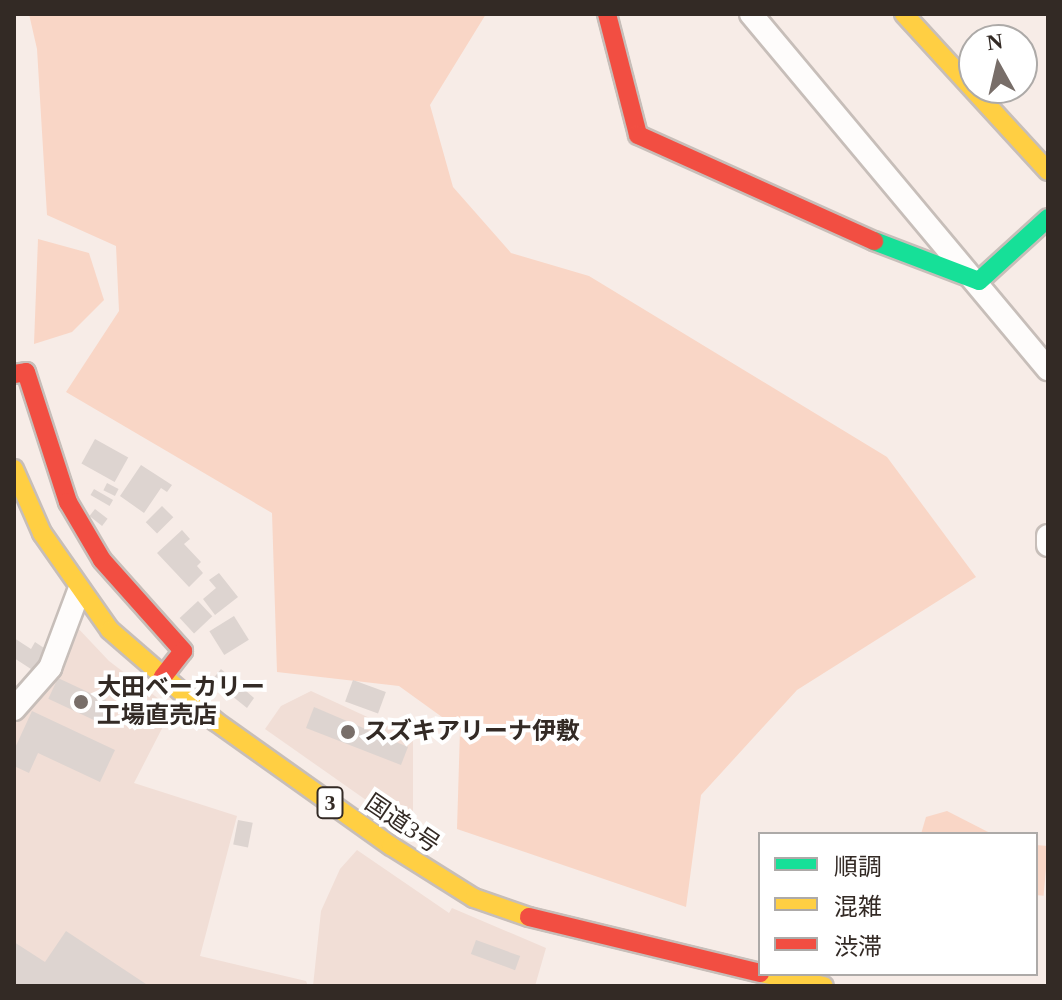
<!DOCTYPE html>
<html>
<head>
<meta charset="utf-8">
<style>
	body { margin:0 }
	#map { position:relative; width:1062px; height:1000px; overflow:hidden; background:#f7ece7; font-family:"Times New Roman","Noto Sans JP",serif }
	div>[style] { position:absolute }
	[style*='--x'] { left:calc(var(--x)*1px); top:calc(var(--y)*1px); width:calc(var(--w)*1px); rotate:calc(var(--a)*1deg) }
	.built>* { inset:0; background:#f1ded6 }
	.green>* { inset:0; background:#f9d6c6; transform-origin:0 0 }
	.building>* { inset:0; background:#ddd4d0; transform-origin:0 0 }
	.roads { filter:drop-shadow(2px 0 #c7beb9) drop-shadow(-2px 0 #c7beb9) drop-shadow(0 2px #c7beb9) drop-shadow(0 -2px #c7beb9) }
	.street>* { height:22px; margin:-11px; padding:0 11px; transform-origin:11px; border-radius:11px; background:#fefcfb }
	.fast>* { height:18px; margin:-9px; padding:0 9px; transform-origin:9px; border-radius:9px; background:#16e098 }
	.slow>* { height:18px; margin:-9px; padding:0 9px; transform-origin:9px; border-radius:9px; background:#ffcf43 }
	.jam>* { height:18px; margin:-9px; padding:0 9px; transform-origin:9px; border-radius:9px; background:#f24e42 }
	.dots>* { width:22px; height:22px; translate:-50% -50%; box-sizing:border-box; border:4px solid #fff; border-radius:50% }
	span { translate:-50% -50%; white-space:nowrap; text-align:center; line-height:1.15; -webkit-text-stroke:8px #fff; paint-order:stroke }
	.shield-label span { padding:2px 6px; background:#fff; border:2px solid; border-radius:6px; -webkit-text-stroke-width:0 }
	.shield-label { font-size:22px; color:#332a25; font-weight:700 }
	.poi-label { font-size:24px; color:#332a25; font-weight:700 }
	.left { translate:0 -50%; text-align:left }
	.street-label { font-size:24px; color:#332a25 }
	.frame { position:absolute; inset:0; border:16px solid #332a25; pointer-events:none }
	.legend { position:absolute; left:758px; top:832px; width:280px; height:144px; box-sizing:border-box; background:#fff; border:2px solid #adaaa8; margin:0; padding:10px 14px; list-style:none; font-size:24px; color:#332a25 }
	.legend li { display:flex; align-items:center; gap:16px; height:40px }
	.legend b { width:40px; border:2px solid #adaaa8 }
	.north { position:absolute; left:958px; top:24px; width:80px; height:80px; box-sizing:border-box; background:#fff; border:2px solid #adaaa8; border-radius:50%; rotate:352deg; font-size:22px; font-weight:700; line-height:32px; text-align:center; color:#332a25 }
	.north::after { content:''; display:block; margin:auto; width:28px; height:36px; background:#786e69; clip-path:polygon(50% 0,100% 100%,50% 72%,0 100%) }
</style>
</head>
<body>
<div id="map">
	<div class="built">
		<i style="clip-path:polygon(75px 625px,109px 661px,172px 709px,134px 783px,237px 816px,200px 956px,306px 981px,308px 986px,14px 986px,14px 719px)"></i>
		<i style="clip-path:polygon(311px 691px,413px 738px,413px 833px,265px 729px,281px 706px)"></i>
		<i style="clip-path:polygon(357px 850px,449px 913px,452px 908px,546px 948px,535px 986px,313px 986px,321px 911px,340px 869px)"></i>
	</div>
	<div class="green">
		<i style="clip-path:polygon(29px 14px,486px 14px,430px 105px,453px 187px,511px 253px,589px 276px,887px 457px,976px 577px,797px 690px,701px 795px,686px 907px,457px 829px,460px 730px,399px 686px,277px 672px,272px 513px,66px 392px,119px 311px,116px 246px,47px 215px,37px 49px)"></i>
		<i style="clip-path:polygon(38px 239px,89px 253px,104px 300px,72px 332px,34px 344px)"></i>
		<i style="clip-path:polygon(947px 811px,992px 834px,921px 834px,926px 817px)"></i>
		<i style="left:1036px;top:845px;width:12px;height:50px;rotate:5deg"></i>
	</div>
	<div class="building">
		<i style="left:95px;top:439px;width:38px;height:28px;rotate:29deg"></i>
		<i style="clip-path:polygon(141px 465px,172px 485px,167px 492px,161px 488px,144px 513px,120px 496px)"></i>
		<i style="left:107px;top:483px;width:13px;height:8px;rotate:27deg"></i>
		<i style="left:94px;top:489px;width:22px;height:7px;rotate:30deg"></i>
		<i style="left:162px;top:506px;width:16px;height:23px;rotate:45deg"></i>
		<i style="left:95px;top:509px;width:16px;height:9px;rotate:38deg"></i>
		<i style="clip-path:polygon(182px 530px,190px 539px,184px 544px,201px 562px,197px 566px,203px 573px,189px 587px,157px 553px)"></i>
		<i style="clip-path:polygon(219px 573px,238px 597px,215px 615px,203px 599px,216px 588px,209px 580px)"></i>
		<i style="left:198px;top:601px;width:21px;height:25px;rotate:47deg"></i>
		<i style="left:234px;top:616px;width:28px;height:29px;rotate:58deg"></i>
		<i style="clip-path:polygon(14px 638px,31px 649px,35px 642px,47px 650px,34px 671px,14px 658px)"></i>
		<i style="clip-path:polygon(221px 669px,254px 698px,247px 708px,212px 680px)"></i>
		<i style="left:58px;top:678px;width:62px;height:23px;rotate:25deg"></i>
		<i style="left:353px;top:680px;width:35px;height:23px;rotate:20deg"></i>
		<i style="clip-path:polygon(314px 707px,408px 747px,401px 765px,306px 728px)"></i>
		<i style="clip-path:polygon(32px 711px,115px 750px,100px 782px,38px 753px,29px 773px,14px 766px,14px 750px)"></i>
		<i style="left:238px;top:820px;width:15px;height:25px;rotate:11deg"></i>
		<i style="clip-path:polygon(66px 931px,149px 986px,14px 986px,14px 942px,45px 962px)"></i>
		<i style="left:476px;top:940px;width:47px;height:15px;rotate:20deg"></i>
	</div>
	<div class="roads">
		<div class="street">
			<i style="--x:751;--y:14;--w:463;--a:50.1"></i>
			<i style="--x:1048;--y:536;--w:9;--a:90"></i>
			<i style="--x:14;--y:709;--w:55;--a:-48.7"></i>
			<i style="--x:50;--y:668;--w:82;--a:-69.4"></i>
		</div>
		<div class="fast">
			<i style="--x:874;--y:241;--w:112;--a:20.9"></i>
			<i style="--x:979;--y:281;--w:93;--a:-42.4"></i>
		</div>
		<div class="slow">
			<i style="--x:904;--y:14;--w:213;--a:47.5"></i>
			<i style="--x:14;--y:469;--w:70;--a:66.4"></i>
			<i style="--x:42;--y:533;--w:118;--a:55"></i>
			<i style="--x:110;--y:630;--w:139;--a:40.9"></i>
			<i style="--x:215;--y:721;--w:216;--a:35.4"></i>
			<i style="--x:391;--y:846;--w:98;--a:32.1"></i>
			<i style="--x:474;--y:898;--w:58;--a:19.1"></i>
			<i style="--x:765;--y:974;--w:60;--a:11.5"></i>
		</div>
		<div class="jam">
			<i style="--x:607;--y:14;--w:125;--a:75.6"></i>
			<i style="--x:638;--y:135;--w:259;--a:24.2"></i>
			<i style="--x:14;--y:374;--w:12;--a:-9"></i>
			<i style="--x:26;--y:372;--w:137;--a:72.1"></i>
			<i style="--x:68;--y:502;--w:67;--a:59.6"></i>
			<i style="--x:102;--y:560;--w:122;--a:48.3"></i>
			<i style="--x:183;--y:651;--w:33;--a:128"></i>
			<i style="--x:529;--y:917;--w:238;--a:13.6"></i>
		</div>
	</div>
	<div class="dots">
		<i style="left:81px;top:702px;background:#786e69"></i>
		<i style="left:348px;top:732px;background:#786e69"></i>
	</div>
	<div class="shield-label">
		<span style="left:330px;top:803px">3</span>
	</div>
	<div class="poi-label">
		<span class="left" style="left:97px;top:702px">大田ベーカリー<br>工場直売店</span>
		<span class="left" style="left:364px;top:732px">スズキアリーナ伊敷</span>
	</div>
	<div class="street-label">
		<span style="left:402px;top:824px;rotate:34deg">国道3号</span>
	</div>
	<div class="frame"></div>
	<ul class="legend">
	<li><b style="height:10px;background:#16e098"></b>順調</li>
	<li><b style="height:10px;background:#ffcf43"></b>混雑</li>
	<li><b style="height:10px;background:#f24e42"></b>渋滞</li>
	</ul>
	<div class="north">N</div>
</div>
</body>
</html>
